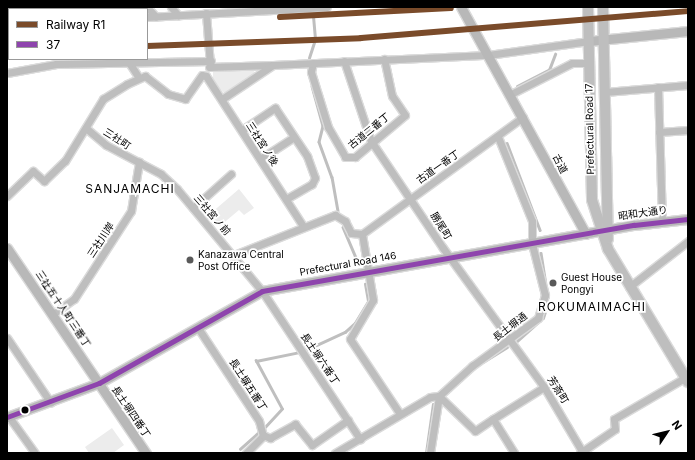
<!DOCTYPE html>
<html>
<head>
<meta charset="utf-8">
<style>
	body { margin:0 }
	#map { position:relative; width:695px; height:460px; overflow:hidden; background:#fff; font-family:Inter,"Noto Sans JP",sans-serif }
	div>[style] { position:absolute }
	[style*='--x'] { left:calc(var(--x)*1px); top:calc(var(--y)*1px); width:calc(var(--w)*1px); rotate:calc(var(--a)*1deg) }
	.green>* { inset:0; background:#ececec }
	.stream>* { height:2.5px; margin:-1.25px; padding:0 1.25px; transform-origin:1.25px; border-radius:1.25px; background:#bfbfbf }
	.roads { filter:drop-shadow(1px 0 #dbdbdb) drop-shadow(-1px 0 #dbdbdb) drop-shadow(0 1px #dbdbdb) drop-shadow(0 -1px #dbdbdb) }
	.street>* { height:7px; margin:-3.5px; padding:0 3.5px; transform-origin:3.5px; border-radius:3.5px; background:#bebebe }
	.secondary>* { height:9px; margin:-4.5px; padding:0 4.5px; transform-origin:4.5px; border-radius:4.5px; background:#b8b8b8 }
	.primary>* { height:10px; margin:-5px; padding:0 5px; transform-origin:5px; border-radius:5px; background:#bebebe }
	.bus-1>* { height:5px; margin:-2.5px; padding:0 2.5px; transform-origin:2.5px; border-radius:2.5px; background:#8e44ad }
	.rail-1>* { height:6px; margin:-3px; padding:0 3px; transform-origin:3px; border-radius:3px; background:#7a4b2a }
	.dots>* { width:11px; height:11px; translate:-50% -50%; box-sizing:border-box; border:2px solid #fff; border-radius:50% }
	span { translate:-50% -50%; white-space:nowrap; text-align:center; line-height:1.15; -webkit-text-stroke:3.5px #fff; paint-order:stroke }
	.street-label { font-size:10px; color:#000 }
	.poi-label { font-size:10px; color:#000 }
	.left { translate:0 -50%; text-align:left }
	.quarter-label { font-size:12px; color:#000; letter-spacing:1px }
	.frame { position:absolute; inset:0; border:8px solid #000; pointer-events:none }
	.legend { position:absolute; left:8px; top:8px; width:140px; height:52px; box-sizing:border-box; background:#fff; border:1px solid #999; margin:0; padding:5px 7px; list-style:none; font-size:12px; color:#000 }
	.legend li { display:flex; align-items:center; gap:8px; height:20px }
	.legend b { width:20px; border:1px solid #999 }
	.north { position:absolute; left:647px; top:412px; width:40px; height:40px; -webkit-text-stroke:3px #fff; paint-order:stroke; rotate:55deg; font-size:11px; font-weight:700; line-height:16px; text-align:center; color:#000 }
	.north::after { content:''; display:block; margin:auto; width:14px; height:18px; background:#000; clip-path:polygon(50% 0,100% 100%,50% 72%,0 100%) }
</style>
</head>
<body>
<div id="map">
	<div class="green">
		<i style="clip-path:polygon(253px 69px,255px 73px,224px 93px,213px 83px,213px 72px)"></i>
		<i style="clip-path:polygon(239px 189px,254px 208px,244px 215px,239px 210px,220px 226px,210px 214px)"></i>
		<i style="clip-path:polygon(112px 428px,124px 445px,113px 453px,89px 453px,85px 447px)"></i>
	</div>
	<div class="stream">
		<i style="--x:309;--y:58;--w:20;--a:-72"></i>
		<i style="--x:315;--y:39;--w:24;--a:-95"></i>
		<i style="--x:312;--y:86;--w:41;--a:74.6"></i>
		<i style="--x:323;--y:126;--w:16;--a:104"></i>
		<i style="--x:319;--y:142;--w:37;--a:70"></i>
		<i style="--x:332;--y:177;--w:34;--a:80"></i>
		<i style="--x:517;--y:86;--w:36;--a:-27"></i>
		<i style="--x:549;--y:70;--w:17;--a:-69"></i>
		<i style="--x:507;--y:143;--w:93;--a:69.2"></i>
		<i style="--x:343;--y:227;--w:36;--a:67"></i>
		<i style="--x:541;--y:253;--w:31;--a:81"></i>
		<i style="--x:516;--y:342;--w:36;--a:-42"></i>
		<i style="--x:543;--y:318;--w:13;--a:-72"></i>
		<i style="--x:306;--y:350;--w:43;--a:-24.8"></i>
		<i style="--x:345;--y:332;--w:13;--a:-42"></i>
		<i style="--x:355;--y:323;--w:26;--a:-59"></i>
		<i style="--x:368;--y:301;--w:17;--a:-100"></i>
		<i style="--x:483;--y:362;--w:28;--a:-32"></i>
		<i style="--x:264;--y:428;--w:26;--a:-47"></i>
		<i style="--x:282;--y:409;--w:55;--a:-118.4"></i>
		<i style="--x:256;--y:361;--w:45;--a:-11.6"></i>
		<i style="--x:240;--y:449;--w:25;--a:-42"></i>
		<i style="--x:426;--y:453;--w:49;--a:-81.9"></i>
	</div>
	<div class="roads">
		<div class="street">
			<i style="--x:8;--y:7;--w:4;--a:34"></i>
			<i style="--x:93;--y:7;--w:3;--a:45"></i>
			<i style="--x:147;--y:7;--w:13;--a:48"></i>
			<i style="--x:171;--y:7;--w:11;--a:49"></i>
			<i style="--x:206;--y:13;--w:52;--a:85.6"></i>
			<i style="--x:147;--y:17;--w:180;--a:-3.2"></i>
			<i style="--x:7;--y:23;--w:2;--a:0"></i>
			<i style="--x:128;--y:61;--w:20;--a:57"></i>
			<i style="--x:344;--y:61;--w:84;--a:71.4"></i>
			<i style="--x:371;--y:141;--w:129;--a:56.1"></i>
			<i style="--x:443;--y:248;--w:172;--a:54"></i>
			<i style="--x:544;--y:387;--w:77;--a:59.4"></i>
			<i style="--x:313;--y:63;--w:9;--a:103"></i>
			<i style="--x:311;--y:72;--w:58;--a:72.8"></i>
			<i style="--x:328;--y:127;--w:34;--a:60"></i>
			<i style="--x:345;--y:157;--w:10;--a:0"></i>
			<i style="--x:355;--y:157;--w:65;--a:-40"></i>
			<i style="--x:405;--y:115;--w:23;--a:-124"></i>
			<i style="--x:392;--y:96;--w:38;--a:-102"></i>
			<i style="--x:209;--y:67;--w:64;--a:-1.8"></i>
			<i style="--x:7;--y:73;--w:50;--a:-10.4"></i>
			<i style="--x:56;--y:64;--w:155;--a:-1.1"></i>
			<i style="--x:658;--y:87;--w:134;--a:88.3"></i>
			<i style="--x:605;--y:92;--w:83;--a:-4.8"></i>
			<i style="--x:511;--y:94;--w:68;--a:-26.9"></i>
			<i style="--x:572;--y:63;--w:18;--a:0"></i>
			<i style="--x:222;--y:99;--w:61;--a:-33.7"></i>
			<i style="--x:273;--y:65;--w:215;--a:-2.7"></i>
			<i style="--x:488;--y:55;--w:102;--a:-7.9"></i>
			<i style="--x:87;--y:129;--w:25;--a:40"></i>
			<i style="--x:106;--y:145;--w:62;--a:27.8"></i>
			<i style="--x:161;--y:174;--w:22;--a:43"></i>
			<i style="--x:177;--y:189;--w:133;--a:50.2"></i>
			<i style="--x:262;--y:291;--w:178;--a:56.5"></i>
			<i style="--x:242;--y:130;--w:40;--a:-34"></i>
			<i style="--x:275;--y:108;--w:58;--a:56.3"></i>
			<i style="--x:307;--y:156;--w:23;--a:70"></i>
			<i style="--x:315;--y:178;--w:7;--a:117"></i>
			<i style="--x:312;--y:184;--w:30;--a:150"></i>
			<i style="--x:659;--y:132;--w:29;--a:-4"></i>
			<i style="--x:260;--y:159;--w:40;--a:-32.9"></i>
			<i style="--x:7;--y:196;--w:36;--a:-44"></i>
			<i style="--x:33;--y:171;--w:15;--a:42"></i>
			<i style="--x:44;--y:181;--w:29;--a:-44"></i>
			<i style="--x:65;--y:161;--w:73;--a:-58.5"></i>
			<i style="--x:103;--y:99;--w:28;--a:-32"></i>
			<i style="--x:127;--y:84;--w:20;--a:-24"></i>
			<i style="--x:145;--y:76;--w:29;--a:38"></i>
			<i style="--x:168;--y:94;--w:18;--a:16"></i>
			<i style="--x:185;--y:99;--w:29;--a:-55"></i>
			<i style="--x:202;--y:75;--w:4;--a:14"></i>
			<i style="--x:206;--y:76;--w:179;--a:57.1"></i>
			<i style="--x:193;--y:208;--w:51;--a:-41.8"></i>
			<i style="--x:362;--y:234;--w:67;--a:80.5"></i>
			<i style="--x:373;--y:300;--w:45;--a:120.5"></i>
			<i style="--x:350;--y:339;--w:90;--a:56.3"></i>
			<i style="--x:362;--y:234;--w:199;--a:-36"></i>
			<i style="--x:234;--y:255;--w:109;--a:-21.6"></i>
			<i style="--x:335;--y:215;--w:12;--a:31"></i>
			<i style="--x:345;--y:221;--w:13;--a:63"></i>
			<i style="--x:351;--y:233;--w:11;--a:5"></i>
			<i style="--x:629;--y:287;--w:75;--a:-37.9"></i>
			<i style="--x:53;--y:314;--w:26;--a:-36"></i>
			<i style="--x:74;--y:299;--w:105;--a:-57.1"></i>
			<i style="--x:131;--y:211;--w:50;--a:-80.7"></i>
			<i style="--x:198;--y:328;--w:111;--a:56.7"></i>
			<i style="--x:259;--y:421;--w:16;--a:75"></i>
			<i style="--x:263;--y:436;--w:24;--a:135"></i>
			<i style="--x:7;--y:338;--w:78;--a:55.9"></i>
			<i style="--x:439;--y:396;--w:50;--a:44.2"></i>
			<i style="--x:475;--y:431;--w:22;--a:-34"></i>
			<i style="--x:493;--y:419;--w:40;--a:58"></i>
			<i style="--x:9;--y:417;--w:44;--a:54.2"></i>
			<i style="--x:493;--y:419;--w:60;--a:-32.1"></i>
			<i style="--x:263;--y:435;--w:8;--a:23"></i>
			<i style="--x:270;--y:438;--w:29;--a:-29"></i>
			<i style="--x:295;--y:424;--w:27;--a:51"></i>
			<i style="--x:312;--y:445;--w:44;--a:-34.8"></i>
			<i style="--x:335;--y:453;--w:110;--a:-30.5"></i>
			<i style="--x:430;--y:397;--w:9;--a:-6"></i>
			<i style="--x:439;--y:396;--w:45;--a:-42.3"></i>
			<i style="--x:472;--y:366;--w:82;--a:-36"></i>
			<i style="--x:538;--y:318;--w:24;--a:-73"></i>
			<i style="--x:545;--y:295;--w:53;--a:-104.3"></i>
			<i style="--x:532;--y:244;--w:23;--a:-90"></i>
			<i style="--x:532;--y:221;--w:91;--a:-112"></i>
			<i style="--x:430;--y:453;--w:58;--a:-81"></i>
			<i style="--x:580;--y:453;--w:42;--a:-34.4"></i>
			<i style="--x:615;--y:429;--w:10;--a:-96"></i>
			<i style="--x:614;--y:419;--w:86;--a:-30.2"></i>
		</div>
		<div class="secondary">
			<i style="--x:461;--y:7;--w:259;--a:61.2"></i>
			<i style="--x:589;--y:41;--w:100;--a:-5.8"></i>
			<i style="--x:7;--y:248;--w:248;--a:55.9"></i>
			<i style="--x:7;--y:417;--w:98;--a:-20.3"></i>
			<i style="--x:99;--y:383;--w:187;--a:-29.4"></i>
			<i style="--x:262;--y:291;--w:378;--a:-10.1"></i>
			<i style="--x:634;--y:225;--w:54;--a:-6.3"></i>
		</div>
		<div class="primary">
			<i style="--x:588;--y:7;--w:193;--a:88.8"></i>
			<i style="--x:592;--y:200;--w:52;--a:71.9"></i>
			<i style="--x:608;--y:249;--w:155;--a:59"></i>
			<i style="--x:603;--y:7;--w:232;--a:88.8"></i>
		</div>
	</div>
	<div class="bus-1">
		<i style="--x:7;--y:417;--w:98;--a:-20.3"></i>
		<i style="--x:99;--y:383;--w:187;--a:-29.4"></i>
		<i style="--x:262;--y:291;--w:378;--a:-10.1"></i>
		<i style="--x:634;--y:225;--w:54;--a:-6.3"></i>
	</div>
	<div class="rail-1">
		<i style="--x:280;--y:17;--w:171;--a:-3"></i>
		<i style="--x:147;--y:46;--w:214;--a:-2.1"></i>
		<i style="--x:361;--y:38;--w:328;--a:-4.7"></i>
	</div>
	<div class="dots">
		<i style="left:190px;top:260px;background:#595959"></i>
		<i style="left:553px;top:283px;background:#595959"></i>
		<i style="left:25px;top:410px;background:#000"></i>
	</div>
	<div class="street-label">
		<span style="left:590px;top:129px;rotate:-91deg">Prefectural Road 17</span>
		<span style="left:369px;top:131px;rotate:-39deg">古道二番丁</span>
		<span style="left:117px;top:139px;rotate:32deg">三社町</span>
		<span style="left:262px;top:144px;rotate:57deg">三社宮ノ後</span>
		<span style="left:560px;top:164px;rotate:63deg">古道</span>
		<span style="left:438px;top:167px;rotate:-35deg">古道一番丁</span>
		<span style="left:643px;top:213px;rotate:-8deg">昭和大通り</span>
		<span style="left:212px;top:215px;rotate:49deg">三社宮ノ前</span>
		<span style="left:441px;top:226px;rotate:58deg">勝尾町</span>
		<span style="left:101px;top:240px;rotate:-57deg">三社川岸</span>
		<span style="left:348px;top:264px;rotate:-10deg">Prefectural Road 146</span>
		<span style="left:63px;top:309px;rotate:56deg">三社五十人町三番丁</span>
		<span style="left:510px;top:327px;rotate:-38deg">長土塀通</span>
		<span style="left:320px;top:359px;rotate:56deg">長土塀六番丁</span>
		<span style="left:248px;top:385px;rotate:57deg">長土塀五番丁</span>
		<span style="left:558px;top:390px;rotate:58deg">芳斎町</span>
		<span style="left:131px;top:412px;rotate:56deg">長土塀四番丁</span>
	</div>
	<div class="poi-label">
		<span class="left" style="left:198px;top:260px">Kanazawa Central<br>Post Office</span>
		<span class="left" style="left:561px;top:283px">Guest House<br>Pongyi</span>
	</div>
	<div class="quarter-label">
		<span style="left:130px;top:189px">SANJAMACHI</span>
		<span style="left:592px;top:307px">ROKUMAIMACHI</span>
	</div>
	<div class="frame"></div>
	<ul class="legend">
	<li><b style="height:5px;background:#7a4b2a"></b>Railway R1</li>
	<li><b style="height:5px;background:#8e44ad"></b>37</li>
	</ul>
	<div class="north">N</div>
</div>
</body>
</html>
